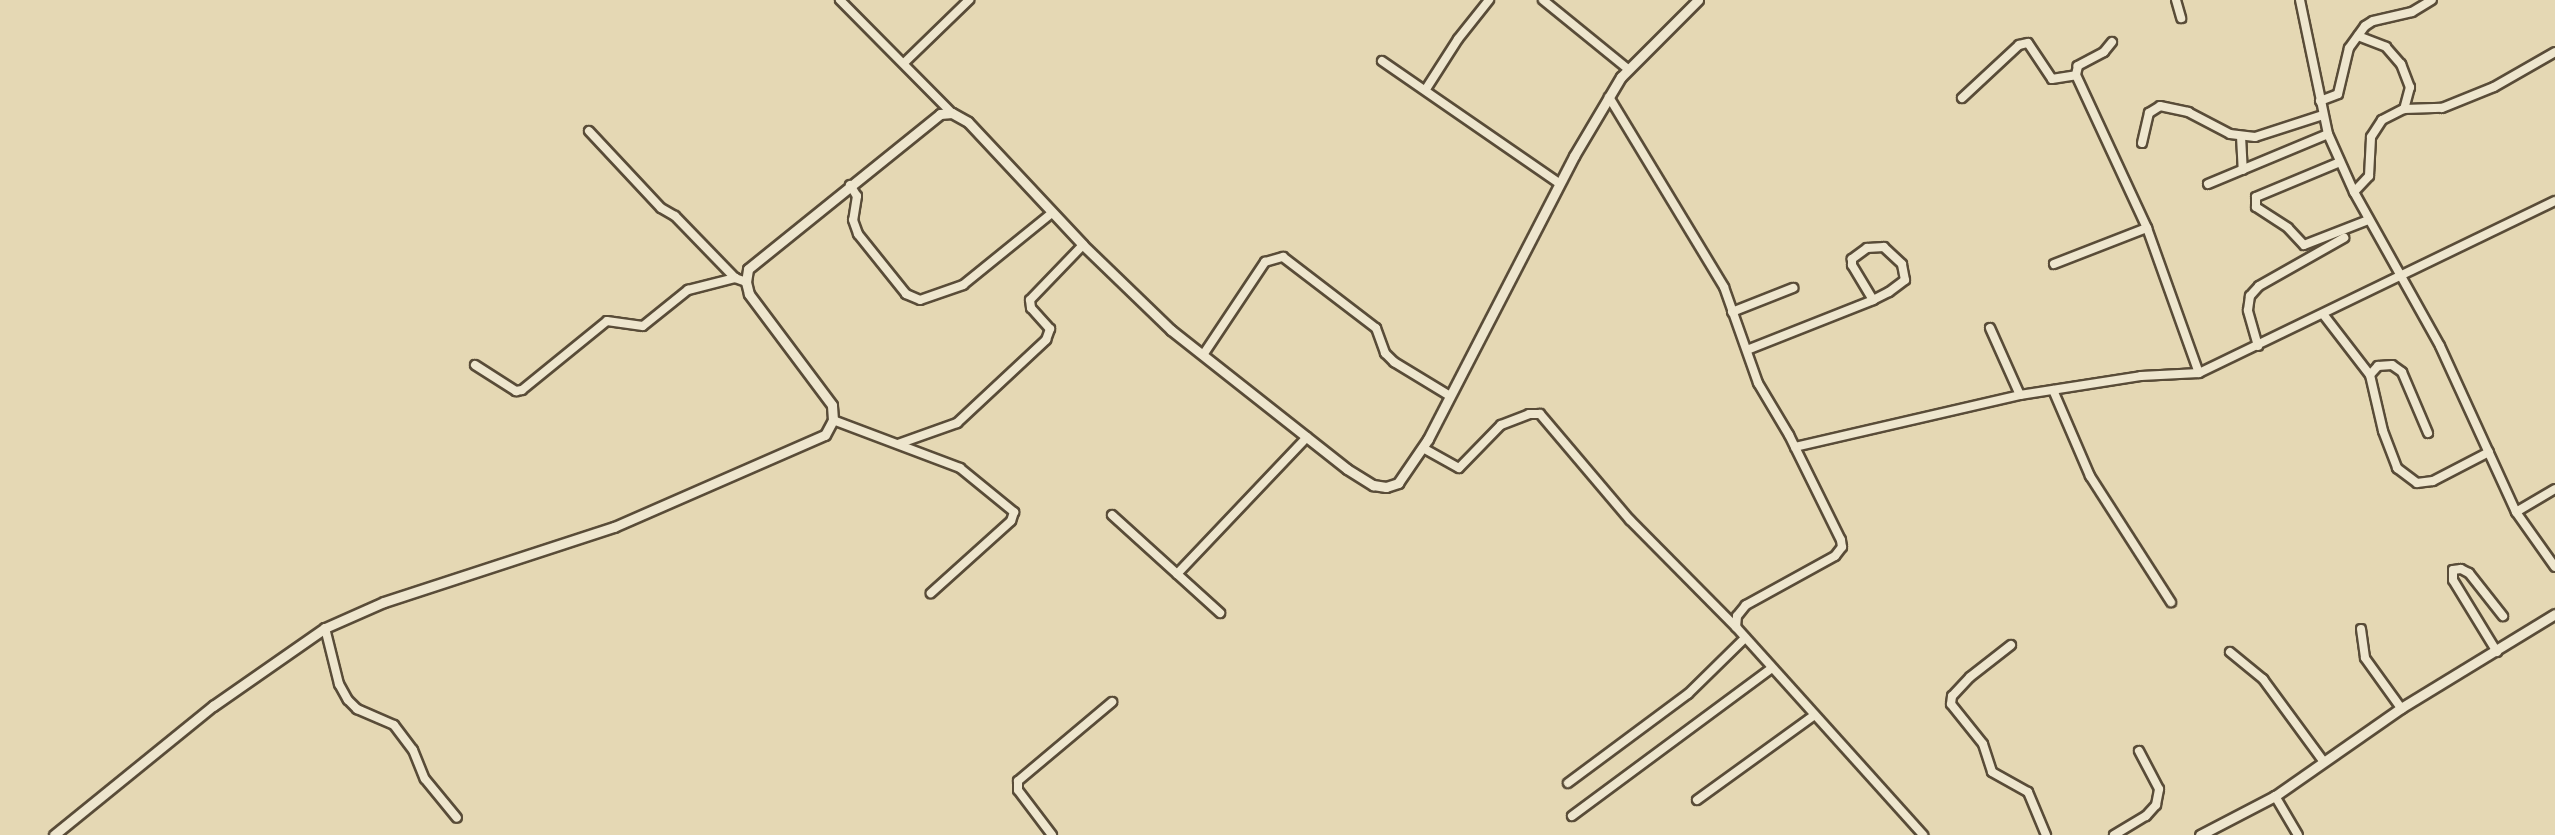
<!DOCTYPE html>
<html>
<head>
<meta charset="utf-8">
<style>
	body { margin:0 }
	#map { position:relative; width:2555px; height:835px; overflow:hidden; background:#e5d8b4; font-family:"Sorts Mill Goudy",serif }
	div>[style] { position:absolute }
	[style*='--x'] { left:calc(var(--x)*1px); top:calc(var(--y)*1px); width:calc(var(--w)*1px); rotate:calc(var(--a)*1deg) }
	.roads { filter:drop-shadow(2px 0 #594c38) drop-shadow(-2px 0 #594c38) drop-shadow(0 2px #594c38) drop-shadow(0 -2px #594c38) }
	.minor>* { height:8px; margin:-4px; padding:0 4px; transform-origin:4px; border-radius:4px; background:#eee6ce }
	.tertiary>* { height:9px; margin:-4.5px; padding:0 4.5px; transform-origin:4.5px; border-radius:4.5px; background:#eee6ce }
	span { translate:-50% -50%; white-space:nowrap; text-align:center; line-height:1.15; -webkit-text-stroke:4.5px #eee6ce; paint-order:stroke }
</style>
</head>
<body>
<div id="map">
	<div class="roads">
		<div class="minor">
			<i style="--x:840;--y:0;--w:159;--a:45.3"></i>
			<i style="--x:1543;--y:0;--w:109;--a:39.1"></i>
			<i style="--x:2176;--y:0;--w:19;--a:74"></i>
			<i style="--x:2300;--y:0;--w:137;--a:78.2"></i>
			<i style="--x:2328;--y:134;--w:64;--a:65.9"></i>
			<i style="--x:2354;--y:192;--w:176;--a:60.8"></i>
			<i style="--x:2440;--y:346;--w:183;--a:65.4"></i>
			<i style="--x:2516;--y:512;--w:67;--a:54.7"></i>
			<i style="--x:2358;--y:36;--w:30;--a:21"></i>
			<i style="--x:2386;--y:47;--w:23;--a:49"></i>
			<i style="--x:2401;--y:64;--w:25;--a:69"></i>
			<i style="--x:2410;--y:87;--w:23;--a:105"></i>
			<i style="--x:2112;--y:42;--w:13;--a:129"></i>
			<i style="--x:2104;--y:52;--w:30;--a:152"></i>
			<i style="--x:2078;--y:66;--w:9;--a:103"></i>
			<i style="--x:2076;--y:75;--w:169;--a:65.1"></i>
			<i style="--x:2147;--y:228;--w:154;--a:70.3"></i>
			<i style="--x:1382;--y:61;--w:215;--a:34.6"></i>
			<i style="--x:904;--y:63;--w:91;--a:-44.1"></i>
			<i style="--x:1426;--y:89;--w:59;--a:-57.4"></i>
			<i style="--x:1458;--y:39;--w:50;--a:-51.5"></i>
			<i style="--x:1609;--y:97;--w:222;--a:58.8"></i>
			<i style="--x:1724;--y:287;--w:102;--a:70.5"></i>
			<i style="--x:1758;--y:383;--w:61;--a:59.2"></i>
			<i style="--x:1789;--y:435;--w:117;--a:63.7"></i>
			<i style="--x:1841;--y:540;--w:7;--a:82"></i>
			<i style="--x:1842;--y:547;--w:11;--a:128"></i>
			<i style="--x:1835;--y:556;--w:102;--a:151.2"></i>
			<i style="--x:1746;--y:605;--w:14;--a:129"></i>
			<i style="--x:1737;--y:616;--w:11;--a:95"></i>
			<i style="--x:1736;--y:627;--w:280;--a:48"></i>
			<i style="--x:1962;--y:98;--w:78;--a:-42.9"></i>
			<i style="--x:2019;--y:45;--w:9;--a:-13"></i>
			<i style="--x:2028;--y:43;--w:43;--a:56.3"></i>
			<i style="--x:2052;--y:79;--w:24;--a:-9"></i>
			<i style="--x:2320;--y:101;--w:19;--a:-21"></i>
			<i style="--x:2338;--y:94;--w:47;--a:-76.6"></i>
			<i style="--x:2349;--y:48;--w:27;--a:-54"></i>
			<i style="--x:2365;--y:26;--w:9;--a:-32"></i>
			<i style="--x:2373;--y:21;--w:40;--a:-13"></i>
			<i style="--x:2412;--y:12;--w:23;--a:-31"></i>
			<i style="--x:589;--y:131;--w:105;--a:46.9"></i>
			<i style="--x:661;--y:208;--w:16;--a:30"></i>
			<i style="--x:675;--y:216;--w:86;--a:45.9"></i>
			<i style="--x:2241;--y:136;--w:34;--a:87"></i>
			<i style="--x:2142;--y:143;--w:31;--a:-77"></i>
			<i style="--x:2149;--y:113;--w:13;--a:-32"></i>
			<i style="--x:2160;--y:106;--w:29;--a:12"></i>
			<i style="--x:2188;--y:112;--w:47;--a:27.6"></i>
			<i style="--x:2230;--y:134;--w:25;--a:7"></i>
			<i style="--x:2255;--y:137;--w:71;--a:-17.9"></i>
			<i style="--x:2340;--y:162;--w:91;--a:157.4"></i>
			<i style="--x:2256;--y:197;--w:10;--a:90"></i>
			<i style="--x:2256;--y:207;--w:38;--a:33"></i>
			<i style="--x:2288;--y:228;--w:23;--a:47"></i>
			<i style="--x:2304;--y:245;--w:69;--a:-21.3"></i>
			<i style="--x:2208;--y:184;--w:130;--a:-22.6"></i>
			<i style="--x:850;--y:185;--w:13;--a:58"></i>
			<i style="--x:857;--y:196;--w:24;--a:99"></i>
			<i style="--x:853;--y:220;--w:15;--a:70"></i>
			<i style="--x:858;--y:234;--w:77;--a:51.3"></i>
			<i style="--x:906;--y:294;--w:15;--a:23"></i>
			<i style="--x:920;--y:300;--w:46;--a:-19.2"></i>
			<i style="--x:963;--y:285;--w:114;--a:-39"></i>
			<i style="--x:2354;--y:192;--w:22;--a:-47"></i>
			<i style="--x:2369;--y:176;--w:39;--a:-87"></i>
			<i style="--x:2371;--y:137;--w:20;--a:-57"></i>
			<i style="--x:2382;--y:120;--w:25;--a:-27"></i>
			<i style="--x:2404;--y:109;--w:38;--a:-2"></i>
			<i style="--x:2442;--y:108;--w:56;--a:-22"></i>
			<i style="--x:2494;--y:87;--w:70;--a:-29.8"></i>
			<i style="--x:2054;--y:264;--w:100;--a:-21.2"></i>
			<i style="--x:1732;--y:312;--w:66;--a:-21.5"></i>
			<i style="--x:2323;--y:314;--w:77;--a:52.4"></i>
			<i style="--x:1990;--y:328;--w:73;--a:65.9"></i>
			<i style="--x:2258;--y:346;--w:37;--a:-106"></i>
			<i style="--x:2248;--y:310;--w:14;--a:-82"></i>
			<i style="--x:2250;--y:296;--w:13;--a:-48"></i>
			<i style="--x:2259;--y:286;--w:98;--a:-29.5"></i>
			<i style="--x:1747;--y:350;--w:136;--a:-21.6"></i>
			<i style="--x:1873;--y:300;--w:18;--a:-27"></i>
			<i style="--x:1889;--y:292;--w:20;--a:-37"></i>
			<i style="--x:1905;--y:280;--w:16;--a:-101"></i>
			<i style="--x:1902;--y:264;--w:25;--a:-137"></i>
			<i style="--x:1884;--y:247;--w:17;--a:177"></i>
			<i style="--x:1867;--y:248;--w:19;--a:144"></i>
			<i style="--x:1852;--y:259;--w:6;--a:90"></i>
			<i style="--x:1852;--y:265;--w:41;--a:59"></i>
			<i style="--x:1203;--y:355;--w:112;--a:-56.3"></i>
			<i style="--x:1265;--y:262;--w:19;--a:-16"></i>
			<i style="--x:1283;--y:257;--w:117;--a:37.4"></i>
			<i style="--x:1376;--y:328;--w:27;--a:70"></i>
			<i style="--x:1385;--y:353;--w:13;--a:45"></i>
			<i style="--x:1394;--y:362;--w:66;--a:31.3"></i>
			<i style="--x:475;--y:365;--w:49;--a:32.4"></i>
			<i style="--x:516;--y:391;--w:6;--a:-9"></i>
			<i style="--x:522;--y:390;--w:109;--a:-39.1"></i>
			<i style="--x:607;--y:321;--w:36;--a:8"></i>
			<i style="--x:643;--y:326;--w:58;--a:-38.7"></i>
			<i style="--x:688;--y:290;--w:49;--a:-14.3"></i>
			<i style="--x:735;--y:278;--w:12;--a:20"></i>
			<i style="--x:2053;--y:390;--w:94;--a:66.7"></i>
			<i style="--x:2090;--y:476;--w:150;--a:57.3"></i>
			<i style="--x:833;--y:420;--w:136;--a:20.7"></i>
			<i style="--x:960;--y:468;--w:70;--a:39.2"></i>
			<i style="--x:1014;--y:512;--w:9;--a:108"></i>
			<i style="--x:1011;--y:521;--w:108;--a:138"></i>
			<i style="--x:2428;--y:433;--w:66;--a:-113.1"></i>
			<i style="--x:2402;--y:372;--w:12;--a:-145"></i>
			<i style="--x:2392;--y:365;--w:14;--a:176"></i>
			<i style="--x:2378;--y:366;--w:12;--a:132"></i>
			<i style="--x:2370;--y:375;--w:57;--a:76.9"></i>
			<i style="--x:2383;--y:431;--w:40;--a:69"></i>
			<i style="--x:2397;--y:468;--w:25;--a:37"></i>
			<i style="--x:2417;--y:483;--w:16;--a:-7"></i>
			<i style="--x:2433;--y:481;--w:63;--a:-27.4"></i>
			<i style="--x:898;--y:444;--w:63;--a:-19.6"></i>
			<i style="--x:957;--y:423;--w:122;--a:-43"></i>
			<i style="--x:1046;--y:340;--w:12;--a:-70"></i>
			<i style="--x:1050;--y:329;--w:28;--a:-132"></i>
			<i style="--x:1031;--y:308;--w:8;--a:-97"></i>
			<i style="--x:1030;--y:300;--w:76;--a:-46.1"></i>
			<i style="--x:1795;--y:447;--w:231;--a:-13"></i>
			<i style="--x:2020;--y:395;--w:122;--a:-8.9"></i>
			<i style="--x:2141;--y:376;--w:58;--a:-3"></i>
			<i style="--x:2199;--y:373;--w:395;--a:-25.8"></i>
			<i style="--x:1423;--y:448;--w:41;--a:29.1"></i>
			<i style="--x:1459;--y:468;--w:60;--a:-45.7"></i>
			<i style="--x:1501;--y:425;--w:30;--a:-21"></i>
			<i style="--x:1529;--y:414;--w:11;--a:0"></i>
			<i style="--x:1540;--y:414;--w:139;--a:49.7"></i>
			<i style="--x:1630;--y:520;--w:151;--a:45.3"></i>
			<i style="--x:2516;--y:512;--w:45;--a:-30.5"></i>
			<i style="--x:1112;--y:515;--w:146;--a:42.2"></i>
			<i style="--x:1177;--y:574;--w:189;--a:-46.5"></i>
			<i style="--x:325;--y:628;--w:58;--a:76"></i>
			<i style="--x:339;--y:684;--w:18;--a:61"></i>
			<i style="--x:348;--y:700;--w:13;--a:45"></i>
			<i style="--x:357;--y:709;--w:40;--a:23.4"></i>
			<i style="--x:394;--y:725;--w:31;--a:53"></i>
			<i style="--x:413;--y:750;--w:31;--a:68"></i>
			<i style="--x:425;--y:779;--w:50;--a:50.6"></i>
			<i style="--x:2361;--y:629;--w:29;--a:82"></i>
			<i style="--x:2365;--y:658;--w:62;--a:54.2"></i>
			<i style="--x:2011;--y:645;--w:52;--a:142"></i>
			<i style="--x:1970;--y:677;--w:26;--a:133"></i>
			<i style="--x:1952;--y:696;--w:8;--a:97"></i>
			<i style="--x:1951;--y:704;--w:51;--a:51.3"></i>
			<i style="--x:1983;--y:744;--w:29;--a:72"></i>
			<i style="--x:1992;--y:772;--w:41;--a:29.1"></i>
			<i style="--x:2028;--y:792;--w:47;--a:67.3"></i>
			<i style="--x:2230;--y:652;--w:43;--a:39.3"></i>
			<i style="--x:2263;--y:679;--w:103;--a:53.7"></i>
			<i style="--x:2497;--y:652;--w:84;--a:-121.4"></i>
			<i style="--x:2453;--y:580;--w:10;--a:-90"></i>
			<i style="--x:2453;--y:570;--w:8;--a:-7"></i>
			<i style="--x:2461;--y:569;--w:9;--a:27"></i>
			<i style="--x:2469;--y:573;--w:55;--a:51.7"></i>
			<i style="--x:1568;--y:783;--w:149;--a:-36.6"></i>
			<i style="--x:1688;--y:694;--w:78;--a:-44.5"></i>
			<i style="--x:2275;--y:796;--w:45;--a:59.5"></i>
			<i style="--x:1697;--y:800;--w:143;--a:-35.9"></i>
			<i style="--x:1572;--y:816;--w:247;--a:-36.5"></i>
			<i style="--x:1052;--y:835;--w:56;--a:-127.1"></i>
			<i style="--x:1018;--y:790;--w:9;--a:-90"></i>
			<i style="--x:1018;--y:781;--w:123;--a:-40"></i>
			<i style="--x:2114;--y:835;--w:37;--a:-31"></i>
			<i style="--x:2146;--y:816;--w:15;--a:-48"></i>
			<i style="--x:2156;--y:805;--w:16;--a:-79"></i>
			<i style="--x:2159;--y:789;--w:43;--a:-117.8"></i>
		</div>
		<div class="tertiary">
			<i style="--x:54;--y:835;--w:205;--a:-39.1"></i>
			<i style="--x:213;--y:706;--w:136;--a:-34.9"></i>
			<i style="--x:325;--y:628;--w:64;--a:-23.8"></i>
			<i style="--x:384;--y:602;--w:242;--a:-18.1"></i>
			<i style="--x:614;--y:527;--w:230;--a:-23.6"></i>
			<i style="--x:825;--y:435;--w:17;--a:-62"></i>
			<i style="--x:833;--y:420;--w:15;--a:-94"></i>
			<i style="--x:832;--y:405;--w:139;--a:-126.8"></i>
			<i style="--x:749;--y:294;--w:12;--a:-104"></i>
			<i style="--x:746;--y:282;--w:13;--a:-81"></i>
			<i style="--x:748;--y:269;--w:247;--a:-38.9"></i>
			<i style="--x:940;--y:114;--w:12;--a:-5"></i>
			<i style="--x:952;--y:113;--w:18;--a:29"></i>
			<i style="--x:968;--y:122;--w:168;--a:46.9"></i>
			<i style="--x:1083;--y:245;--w:122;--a:44"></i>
			<i style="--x:1171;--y:330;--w:224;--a:38.3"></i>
			<i style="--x:1347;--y:469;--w:31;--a:32"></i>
			<i style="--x:1373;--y:485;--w:13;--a:9"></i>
			<i style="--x:1386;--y:487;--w:13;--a:-18"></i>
			<i style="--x:1398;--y:483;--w:53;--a:-55.7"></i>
			<i style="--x:1428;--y:439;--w:318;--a:-62.7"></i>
			<i style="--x:1574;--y:156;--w:92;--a:-59.3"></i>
			<i style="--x:1621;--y:77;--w:109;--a:-45"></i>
			<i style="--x:2200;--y:835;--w:85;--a:-27.5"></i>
			<i style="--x:2275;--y:796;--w:154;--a:-34.9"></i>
			<i style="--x:2401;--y:708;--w:180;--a:-31.4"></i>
		</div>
	</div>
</div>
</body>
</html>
